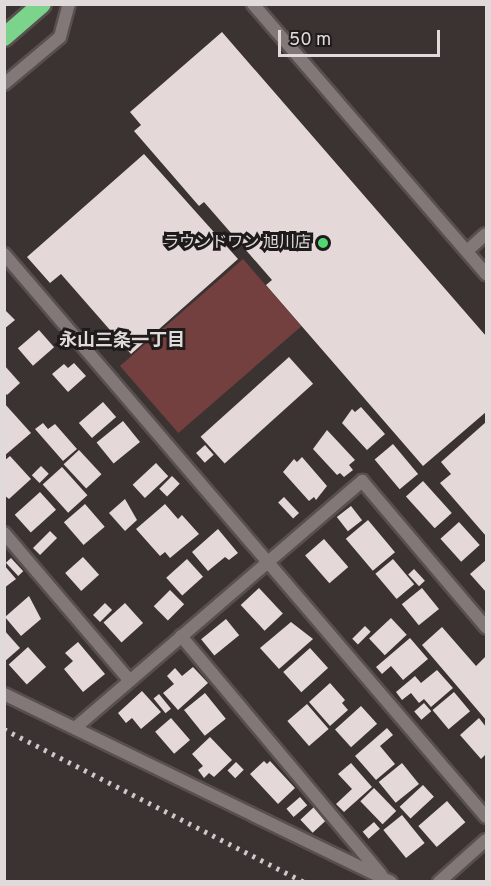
<!DOCTYPE html>
<html>
<head>
<meta charset="utf-8">
<style>
	body { margin:0 }
	#map { position:relative; width:491px; height:886px; overflow:hidden; background:#3b3232; font-family:Overpass,"Noto Sans JP",sans-serif }
	div>[style] { position:absolute }
	[style*='--x'] { left:calc(var(--x)*1px); top:calc(var(--y)*1px); width:calc(var(--w)*1px); rotate:calc(var(--a)*1deg) }
	.green>* { inset:0; background:#73403f; transform-origin:0 0 }
	.building>* { inset:0; background:#e4d8d8; transform-origin:0 0 }
	.roads { filter:drop-shadow(2px 0 #57504f) drop-shadow(-2px 0 #57504f) drop-shadow(0 2px #57504f) drop-shadow(0 -2px #57504f) }
	.street>* { height:12px; margin:-6px; padding:0 6px; transform-origin:6px; border-radius:6px; background:#837878 }
	.highway>* { height:18px; margin:-9px; padding:0 9px; transform-origin:9px; border-radius:9px; background:#7cd38c }
	.rail>* { height:4.5px; margin-top:-2.25px; transform-origin:0; background:repeating-linear-gradient(90deg,#cfc9c9 0 3px,transparent 0 9px) }
	.dots>* { width:16px; height:16px; translate:-50% -50%; box-sizing:border-box; border:3px solid #1f1b1b; border-radius:50% }
	span { translate:-50% -50%; white-space:nowrap; text-align:center; line-height:1.15; -webkit-text-stroke:6px #1f1b1b; paint-order:stroke }
	.poi-label { font-size:16px; color:#e0dada }
	.right { translate:-100% -50%; text-align:right }
	.neighbourhood-label { font-size:18px; color:#e0dada; font-weight:700 }
	.frame { position:absolute; inset:0; border:6px solid #e0dada; pointer-events:none }
	.scale { position:absolute; left:278px; top:30px; width:162px; height:27px; box-sizing:border-box; border:3px solid #e0dada; border-top:0; padding-left:8px; font-size:18px; line-height:21px; white-space:nowrap; color:#e0dada; -webkit-text-stroke:4px #1f1b1b; paint-order:stroke }
</style>
</head>
<body>
<div id="map">
	<div class="green">
		<i style="left:243px;top:259px;width:89px;height:163px;rotate:49deg"></i>
	</div>
	<div class="building">
		<i style="clip-path:polygon(222px 32px,486px 336px,486px 412px,423px 466px,266px 285px,272px 280px,204px 202px,199px 206px,134px 131px,141px 125px,130px 112px)"></i>
		<i style="clip-path:polygon(144px 154px,238px 259px,131px 354px,61px 274px,50px 283px,27px 257px)"></i>
		<i style="clip-path:polygon(4px 309px,15px 320px,4px 329px)"></i>
		<i style="left:39px;top:330px;width:23px;height:28px;rotate:49deg"></i>
		<i style="left:289px;top:357px;width:36px;height:119px;rotate:48deg"></i>
		<i style="clip-path:polygon(74px 363px,86px 376px,68px 392px,52px 374px,64px 364px,68px 368px)"></i>
		<i style="clip-path:polygon(4px 365px,20px 383px,7px 395px,4px 392px)"></i>
		<i style="left:103px;top:402px;width:20px;height:32px;rotate:49deg"></i>
		<i style="clip-path:polygon(4px 403px,31px 433px,4px 456px)"></i>
		<i style="clip-path:polygon(361px 407px,385px 434px,367px 450px,342px 423px,352px 409px,355px 412px)"></i>
		<i style="left:123px;top:421px;width:27px;height:34px;rotate:51deg"></i>
		<i style="clip-path:polygon(486px 422px,486px 536px,440px 483px,451px 474px,441px 462px)"></i>
		<i style="clip-path:polygon(43px 423px,48px 429px,55px 424px,77px 449px,63px 461px,35px 429px)"></i>
		<i style="clip-path:polygon(327px 430px,355px 460px,349px 465px,353px 470px,344px 477px,340px 473px,337px 475px,313px 449px)"></i>
		<i style="left:393px;top:444px;width:39px;height:24px;rotate:50deg"></i>
		<i style="left:205px;top:445px;width:13px;height:12px;rotate:48deg"></i>
		<i style="left:79px;top:450px;width:33px;height:21px;rotate:47deg"></i>
		<i style="clip-path:polygon(10px 456px,31px 479px,9px 499px,4px 495px,4px 461px)"></i>
		<i style="clip-path:polygon(302px 457px,327px 486px,316px 500px,314px 497px,309px 501px,283px 472px,294px 459px,297px 462px)"></i>
		<i style="left:156px;top:463px;width:18px;height:32px;rotate:47deg"></i>
		<i style="left:41px;top:466px;width:11px;height:13px;rotate:45deg"></i>
		<i style="left:62px;top:467px;width:38px;height:26px;rotate:48deg"></i>
		<i style="left:172px;top:476px;width:11px;height:18px;rotate:45deg"></i>
		<i style="left:423px;top:481px;width:43px;height:23px;rotate:48deg"></i>
		<i style="left:40px;top:492px;width:24px;height:34px;rotate:48deg"></i>
		<i style="left:284px;top:497px;width:22px;height:8px;rotate:47deg"></i>
		<i style="clip-path:polygon(125px 499px,137px 520px,125px 531px,109px 513px)"></i>
		<i style="left:85px;top:504px;width:30px;height:28px;rotate:49deg"></i>
		<i style="clip-path:polygon(165px 504px,178px 519px,182px 515px,199px 534px,170px 558px,165px 552px,160px 556px,136px 529px)"></i>
		<i style="left:351px;top:506px;width:18px;height:18px;rotate:52deg"></i>
		<i style="left:368px;top:520px;width:42px;height:29px;rotate:50deg"></i>
		<i style="left:459px;top:522px;width:31px;height:25px;rotate:48deg"></i>
		<i style="clip-path:polygon(218px 529px,238px 553px,229px 560px,225px 557px,208px 571px,192px 552px)"></i>
		<i style="left:50px;top:531px;width:10px;height:24px;rotate:45deg"></i>
		<i style="left:324px;top:539px;width:37px;height:25px;rotate:49deg"></i>
		<i style="left:83px;top:557px;width:24px;height:24px;rotate:48deg"></i>
		<i style="left:11px;top:558px;width:18px;height:7px;rotate:47deg"></i>
		<i style="left:187px;top:559px;width:24px;height:28px;rotate:48deg"></i>
		<i style="left:393px;top:559px;width:33px;height:23px;rotate:50deg"></i>
		<i style="clip-path:polygon(486px 560px,486px 592px,470px 574px)"></i>
		<i style="clip-path:polygon(4px 565px,16px 579px,4px 588px)"></i>
		<i style="left:414px;top:569px;width:16px;height:8px;rotate:47deg"></i>
		<i style="left:259px;top:588px;width:35px;height:25px;rotate:47deg"></i>
		<i style="left:422px;top:588px;width:27px;height:26px;rotate:51deg"></i>
		<i style="left:170px;top:590px;width:20px;height:23px;rotate:45deg"></i>
		<i style="clip-path:polygon(29px 596px,41px 619px,21px 636px,5px 617px)"></i>
		<i style="left:105px;top:603px;width:10px;height:17px;rotate:45deg"></i>
		<i style="left:125px;top:603px;width:27px;height:29px;rotate:48deg"></i>
		<i style="left:391px;top:618px;width:23px;height:30px;rotate:47deg"></i>
		<i style="left:226px;top:619px;width:21px;height:32px;rotate:51deg"></i>
		<i style="clip-path:polygon(291px 622px,313px 639px,279px 669px,260px 648px)"></i>
		<i style="left:365px;top:626px;width:8px;height:18px;rotate:45deg"></i>
		<i style="clip-path:polygon(442px 627px,476px 666px,486px 656px,486px 720px,422px 645px)"></i>
		<i style="clip-path:polygon(4px 630px,20px 648px,4px 662px)"></i>
		<i style="clip-path:polygon(410px 638px,428px 659px,403px 680px,391px 666px,382px 674px,376px 667px)"></i>
		<i style="clip-path:polygon(78px 642px,105px 674px,83px 692px,64px 669px,73px 661px,65px 653px)"></i>
		<i style="left:28px;top:647px;width:27px;height:26px;rotate:48deg"></i>
		<i style="left:310px;top:648px;width:27px;height:36px;rotate:48deg"></i>
		<i style="clip-path:polygon(193px 667px,208px 683px,178px 710px,163px 693px,174px 684px,167px 676px,175px 668px,182px 676px)"></i>
		<i style="clip-path:polygon(437px 670px,453px 688px,431px 707px,424px 699px,419px 703px,411px 693px,402px 700px,396px 692px,415px 676px,421px 683px)"></i>
		<i style="clip-path:polygon(330px 683px,345px 700px,342px 703px,348px 710px,330px 726px,309px 702px)"></i>
		<i style="clip-path:polygon(142px 691px,161px 712px,141px 729px,132px 718px,126px 723px,118px 713px)"></i>
		<i style="left:454px;top:692px;width:25px;height:28px;rotate:50deg"></i>
		<i style="left:205px;top:693px;width:33px;height:27px;rotate:51deg"></i>
		<i style="left:159px;top:694px;width:19px;height:7px;rotate:51deg"></i>
		<i style="left:424px;top:703px;width:11px;height:13px;rotate:49deg"></i>
		<i style="left:307px;top:704px;width:33px;height:26px;rotate:49deg"></i>
		<i style="left:361px;top:706px;width:24px;height:35px;rotate:48deg"></i>
		<i style="left:171px;top:718px;width:29px;height:21px;rotate:49deg"></i>
		<i style="clip-path:polygon(479px 718px,486px 727px,486px 754px,481px 759px,460px 735px)"></i>
		<i style="clip-path:polygon(387px 728px,393px 735px,380px 746px,395px 764px,376px 780px,355px 756px)"></i>
		<i style="clip-path:polygon(210px 737px,232px 760px,214px 777px,209px 773px,204px 778px,198px 770px,203px 766px,192px 754px)"></i>
		<i style="clip-path:polygon(264px 761px,267px 764px,270px 761px,295px 788px,278px 804px,250px 774px)"></i>
		<i style="left:236px;top:762px;width:11px;height:12px;rotate:45deg"></i>
		<i style="clip-path:polygon(351px 763px,372px 787px,344px 812px,336px 804px,352px 789px,338px 774px)"></i>
		<i style="left:402px;top:763px;width:27px;height:30px;rotate:51deg"></i>
		<i style="left:423px;top:785px;width:16px;height:32px;rotate:47deg"></i>
		<i style="left:374px;top:788px;width:32px;height:19px;rotate:46deg"></i>
		<i style="left:300px;top:797px;width:11px;height:18px;rotate:49deg"></i>
		<i style="left:447px;top:801px;width:28px;height:38px;rotate:49deg"></i>
		<i style="left:315px;top:806px;width:18px;height:20px;rotate:47deg"></i>
		<i style="left:402px;top:815px;width:36px;height:24px;rotate:51deg"></i>
		<i style="left:374px;top:822px;width:9px;height:15px;rotate:49deg"></i>
	</div>
	<div class="roads">
		<div class="street">
			<i style="--x:253;--y:4;--w:357;--a:49.2"></i>
			<i style="--x:4;--y:84;--w:73;--a:-40"></i>
			<i style="--x:60;--y:37;--w:34;--a:-75"></i>
			<i style="--x:467;--y:251;--w:25;--a:-42"></i>
			<i style="--x:4;--y:254;--w:741;--a:49.43"></i>
			<i style="--x:4;--y:533;--w:193;--a:49.6"></i>
			<i style="--x:181;--y:636;--w:311;--a:50"></i>
			<i style="--x:4;--y:694;--w:430;--a:25.9"></i>
			<i style="--x:75;--y:728;--w:379;--a:-40.7"></i>
			<i style="--x:362;--y:481;--w:192;--a:49.7"></i>
			<i style="--x:439;--y:882;--w:63;--a:-41.8"></i>
		</div>
		<div class="highway">
			<i style="--x:4;--y:37;--w:50;--a:-41"></i>
		</div>
	</div>
	<div class="rail">
		<i style="--x:4;--y:729;--w:337;--a:27"></i>
	</div>
	<div class="dots">
		<i style="left:323px;top:243px;background:#52d673"></i>
	</div>
	<div class="poi-label">
		<span class="right" style="left:311px;top:243px">ラウンドワン 旭川店</span>
	</div>
	<div class="neighbourhood-label">
		<span style="left:122px;top:342px">永山三条一丁目</span>
	</div>
	<div class="frame"></div>
	<div class="scale">50 m</div>
</div>
</body>
</html>
